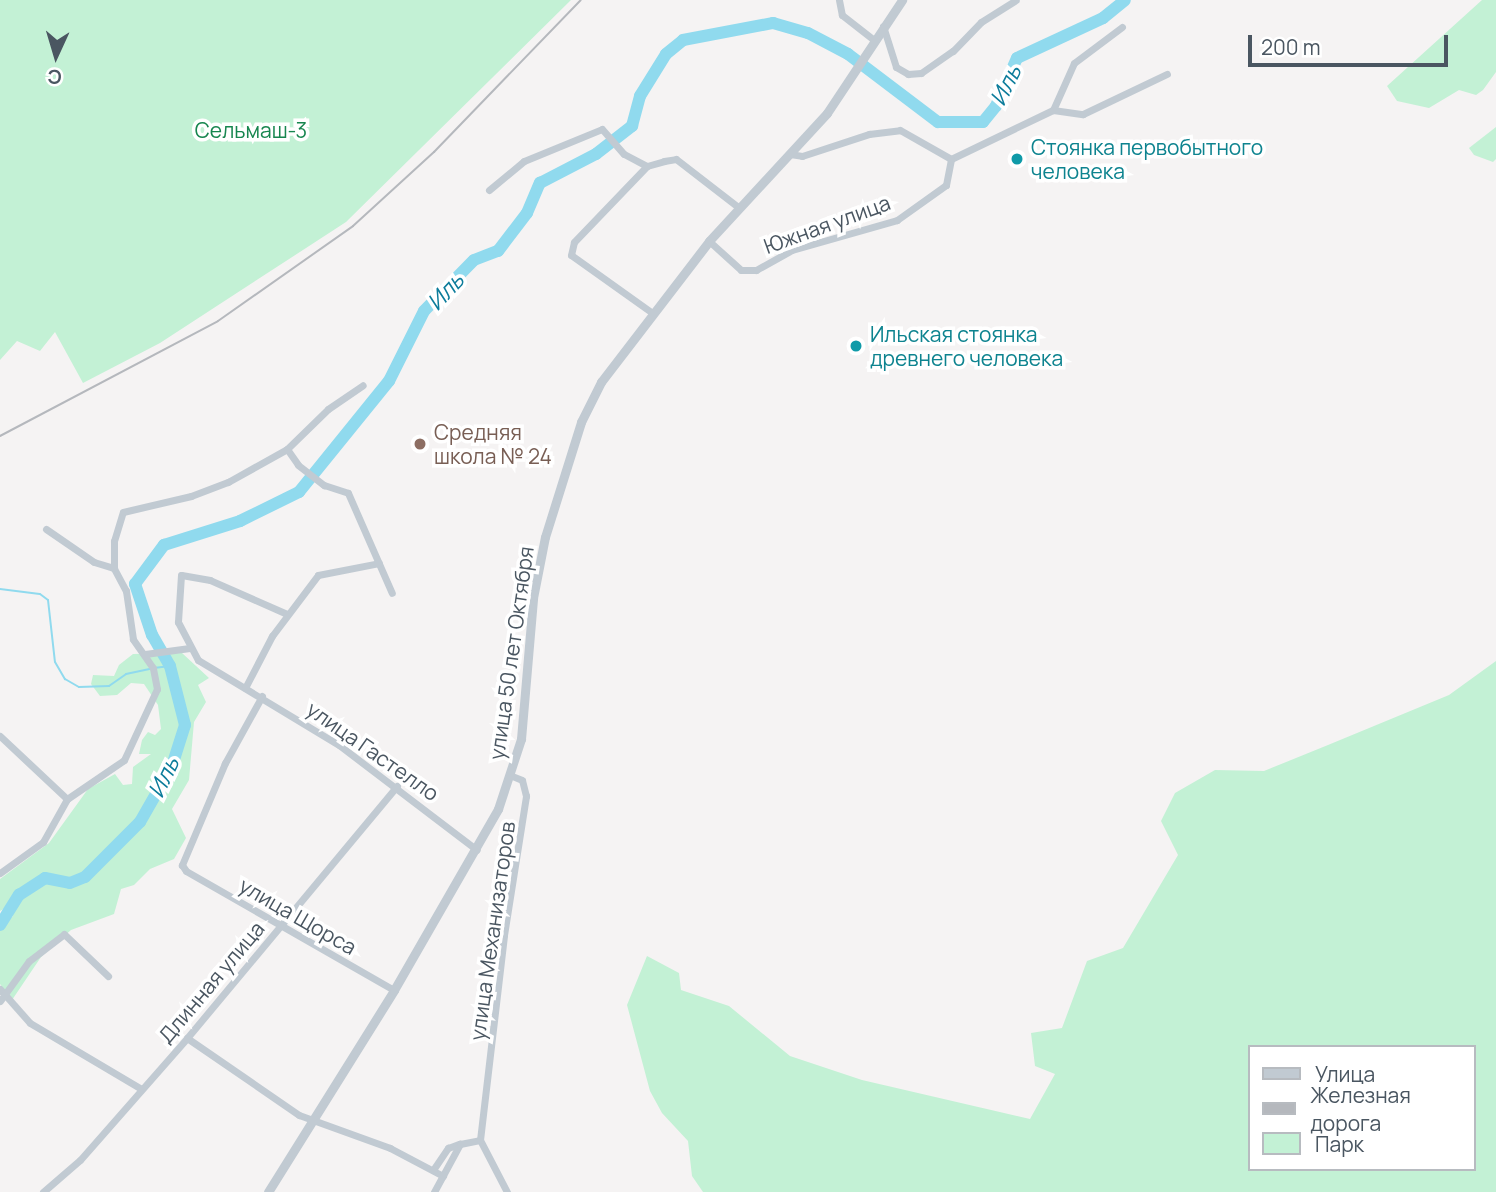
<!DOCTYPE html>
<html>
<head>
<meta charset="utf-8">
<style>
	body { margin:0 }
	#map { position:relative; width:1496px; height:1192px; overflow:hidden; background:#f5f3f3; font-family:Manrope,sans-serif }
	div>[style] { position:absolute }
	[style*='--x'] { left:calc(var(--x)*1px); top:calc(var(--y)*1px); width:calc(var(--w)*1px); rotate:calc(var(--a)*1deg) }
	.green>* { inset:0; background:#c3f1d5 }
	.stream>* { height:2px; margin:-1px; padding:0 1px; transform-origin:1px; border-radius:1px; background:#90daee }
	.river>* { height:12px; margin:-6px; padding:0 6px; transform-origin:6px; border-radius:6px; background:#90daee }
	.minor>* { height:7px; margin:-3.5px; padding:0 3.5px; transform-origin:3.5px; border-radius:3.5px; background:#c1cad2 }
	.tertiary>* { height:9px; margin:-4.5px; padding:0 4.5px; transform-origin:4.5px; border-radius:4.5px; background:#c1cad2 }
	.rail>* { height:2px; margin:-1px; padding:0 1px; transform-origin:1px; border-radius:1px; background:#b5b8bd }
	.dots>* { width:19px; height:19px; translate:-50% -50%; box-sizing:border-box; border:4px solid #fff; border-radius:50% }
	span { translate:-50% -50%; white-space:nowrap; text-align:center; line-height:1.15; -webkit-text-stroke:7px #fff; paint-order:stroke }
	.park-label { font-size:21px; color:#17864f }
	.culture-label { font-size:21px; color:#0d838f }
	.left { translate:0 -50%; text-align:left }
	.street-label { font-size:21px; color:#4a5661 }
	.education-label { font-size:21px; color:#785e54 }
	.water-label { font-size:23px; color:#0c7c9b; font-style:italic }
	.legend { position:absolute; left:1248px; top:1045px; width:228px; height:126px; box-sizing:border-box; background:#fff; border:2px solid #b7bbc0; margin:0; padding:9px 12px; list-style:none; font-size:21px; color:#4a5661 }
	.legend li { display:flex; align-items:center; gap:14px; height:35px }
	.legend b { width:35px; border:2px solid #b7bbc0 }
	.north { position:absolute; left:21px; top:21px; width:70px; height:70px; -webkit-text-stroke:5px #fff; paint-order:stroke; rotate:184deg; font-size:19px; font-weight:700; line-height:28px; text-align:center; color:#4a5661 }
	.north::after { content:''; display:block; margin:auto; width:24px; height:32px; background:#4a5661; clip-path:polygon(50% 0,100% 100%,50% 72%,0 100%) }
	.scale { position:absolute; left:1248px; top:35px; width:200px; height:32px; box-sizing:border-box; border:4px solid #4a5661; border-top:0; padding-left:9px; font-size:21px; line-height:24px; white-space:nowrap; color:#4a5661; -webkit-text-stroke:5px #fff; paint-order:stroke }
</style>
</head>
<body>
<div id="map">
	<div class="green">
		<i style="clip-path:polygon(0 0,571px 0,346px 222px,160px 343px,83px 383px,55px 332px,40px 351px,17px 341px,0 360px)"></i>
		<i style="clip-path:polygon(1482px 0,1496px 0,1496px 72px,1483px 90px,1476px 95px,1459px 90px,1429px 108px,1397px 101px,1387px 86px)"></i>
		<i style="clip-path:polygon(1496px 127px,1496px 159px,1493px 162px,1474px 155px,1469px 148px)"></i>
		<i style="clip-path:polygon(182px 653px,209px 678px,198px 685px,206px 702px,194px 722px,189px 780px,172px 809px,186px 838px,174px 859px,150px 869px,134px 885px,121px 889px,114px 914px,71px 930px,41px 957px,12px 1000px,0 984px,0 927px,13px 916px,9px 906px,0 911px,0 879px,49px 843px,88px 789px,115px 774px,123px 785px,132px 784px,133px 767px,151px 754px,139px 754px,142px 740px,148px 732px,155px 735px,161px 729px,158px 705px,144px 684px,131px 683px,117px 695px,100px 696px,91px 684px,93px 675px,114px 676px,119px 665px,133px 654px)"></i>
		<i style="clip-path:polygon(evenodd,1496px 661px,1496px 1192px,703px 1192px,692px 1176px,688px 1141px,662px 1113px,650px 1091px,627px 1005px,647px 956px,679px 973px,681px 990px,729px 1006px,790px 1056px,862px 1080px,1030px 1119px,1055px 1074px,1035px 1066px,1031px 1033px,1062px 1028px,1087px 961px,1123px 948px,1178px 855px,1161px 821px,1175px 793px,1215px 770px,1264px 771px,1328px 745px,1449px 695px,1496px 661px,1249px 1047px,1473px 1047px,1473px 1169px,1249px 1169px,1249px 1047px)"></i>
	</div>
	<div class="stream">
		<i style="--x:0;--y:589;--w:40;--a:7.1"></i>
		<i style="--x:40;--y:594;--w:10;--a:37"></i>
		<i style="--x:48;--y:600;--w:62;--a:83.6"></i>
		<i style="--x:55;--y:662;--w:20;--a:60"></i>
		<i style="--x:65;--y:679;--w:16;--a:30"></i>
		<i style="--x:79;--y:687;--w:30;--a:-2"></i>
		<i style="--x:109;--y:686;--w:21;--a:-35"></i>
		<i style="--x:126;--y:674;--w:24;--a:-12"></i>
		<i style="--x:154;--y:668;--w:16;--a:-7"></i>
	</div>
	<div class="river">
		<i style="--x:0;--y:925;--w:36;--a:-58"></i>
		<i style="--x:19;--y:895;--w:31;--a:-33"></i>
		<i style="--x:45;--y:878;--w:25;--a:11"></i>
		<i style="--x:70;--y:883;--w:16;--a:-22"></i>
		<i style="--x:85;--y:877;--w:78;--a:-45"></i>
		<i style="--x:140;--y:822;--w:64;--a:-60.3"></i>
		<i style="--x:172;--y:766;--w:43;--a:-72.4"></i>
		<i style="--x:185;--y:725;--w:61;--a:-104.3"></i>
		<i style="--x:170;--y:666;--w:36;--a:-120"></i>
		<i style="--x:152;--y:635;--w:54;--a:-108.4"></i>
		<i style="--x:135;--y:584;--w:49;--a:-53.4"></i>
		<i style="--x:164;--y:545;--w:80;--a:-17.5"></i>
		<i style="--x:240;--y:521;--w:66;--a:-26.2"></i>
		<i style="--x:299;--y:492;--w:143;--a:-51"></i>
		<i style="--x:389;--y:381;--w:78;--a:-63.4"></i>
		<i style="--x:424;--y:311;--w:71;--a:-45.6"></i>
		<i style="--x:474;--y:260;--w:26;--a:-21"></i>
		<i style="--x:498;--y:251;--w:48;--a:-52.7"></i>
		<i style="--x:527;--y:213;--w:33;--a:-67"></i>
		<i style="--x:540;--y:183;--w:63;--a:-27.4"></i>
		<i style="--x:596;--y:154;--w:46;--a:-37.9"></i>
		<i style="--x:632;--y:126;--w:31;--a:-75"></i>
		<i style="--x:640;--y:96;--w:49;--a:-58.2"></i>
		<i style="--x:666;--y:54;--w:22;--a:-39"></i>
		<i style="--x:683;--y:40;--w:92;--a:-10.7"></i>
		<i style="--x:773;--y:23;--w:36;--a:16"></i>
		<i style="--x:808;--y:33;--w:45;--a:27.7"></i>
		<i style="--x:848;--y:54;--w:113;--a:37.1"></i>
		<i style="--x:938;--y:122;--w:45;--a:0"></i>
		<i style="--x:983;--y:122;--w:21;--a:-51"></i>
		<i style="--x:996;--y:106;--w:52;--a:-66.4"></i>
		<i style="--x:1017;--y:58;--w:95;--a:-24.9"></i>
		<i style="--x:1103;--y:18;--w:28;--a:-39"></i>
	</div>
	<div class="minor">
		<i style="--x:839;--y:0;--w:15;--a:79"></i>
		<i style="--x:842;--y:15;--w:41;--a:38"></i>
		<i style="--x:883;--y:26;--w:43;--a:72.4"></i>
		<i style="--x:896;--y:67;--w:14;--a:30"></i>
		<i style="--x:908;--y:74;--w:13;--a:-4"></i>
		<i style="--x:921;--y:73;--w:39;--a:-35"></i>
		<i style="--x:953;--y:51;--w:40;--a:-46"></i>
		<i style="--x:981;--y:22;--w:41;--a:-32.2"></i>
		<i style="--x:1053;--y:110;--w:30;--a:8"></i>
		<i style="--x:1083;--y:114;--w:93;--a:-25.5"></i>
		<i style="--x:790;--y:154;--w:12;--a:9"></i>
		<i style="--x:802;--y:156;--w:71;--a:-18.2"></i>
		<i style="--x:869;--y:134;--w:31;--a:-7"></i>
		<i style="--x:900;--y:130;--w:59;--a:29.6"></i>
		<i style="--x:951;--y:159;--w:113;--a:-25.7"></i>
		<i style="--x:1053;--y:110;--w:51;--a:-65.9"></i>
		<i style="--x:1074;--y:63;--w:60;--a:-36.9"></i>
		<i style="--x:489;--y:190;--w:45;--a:-39.6"></i>
		<i style="--x:524;--y:161;--w:84;--a:-22.3"></i>
		<i style="--x:602;--y:129;--w:33;--a:49"></i>
		<i style="--x:624;--y:154;--w:26;--a:28"></i>
		<i style="--x:709;--y:241;--w:43;--a:42.2"></i>
		<i style="--x:741;--y:270;--w:15;--a:0"></i>
		<i style="--x:756;--y:270;--w:41;--a:-29.1"></i>
		<i style="--x:792;--y:250;--w:109;--a:-15.9"></i>
		<i style="--x:897;--y:220;--w:60;--a:-35.5"></i>
		<i style="--x:946;--y:185;--w:26;--a:-79"></i>
		<i style="--x:651;--y:312;--w:98;--a:-144.5"></i>
		<i style="--x:571;--y:255;--w:13;--a:-77"></i>
		<i style="--x:574;--y:242;--w:105;--a:-46.2"></i>
		<i style="--x:647;--y:166;--w:18;--a:-16"></i>
		<i style="--x:664;--y:161;--w:12;--a:-9"></i>
		<i style="--x:676;--y:159;--w:78;--a:37.7"></i>
		<i style="--x:287;--y:449;--w:19;--a:55"></i>
		<i style="--x:298;--y:465;--w:33;--a:38"></i>
		<i style="--x:324;--y:485;--w:25;--a:18"></i>
		<i style="--x:348;--y:493;--w:109;--a:66.3"></i>
		<i style="--x:46;--y:529;--w:58;--a:34.5"></i>
		<i style="--x:94;--y:562;--w:21;--a:17"></i>
		<i style="--x:287;--y:614;--w:84;--a:-156.2"></i>
		<i style="--x:210;--y:580;--w:29;--a:-170"></i>
		<i style="--x:181;--y:575;--w:47;--a:93.7"></i>
		<i style="--x:178;--y:622;--w:43;--a:62.2"></i>
		<i style="--x:198;--y:660;--w:165;--a:31.1"></i>
		<i style="--x:339;--y:745;--w:173;--a:37.3"></i>
		<i style="--x:145;--y:654;--w:45;--a:-7.6"></i>
		<i style="--x:245;--y:688;--w:59;--a:-62.6"></i>
		<i style="--x:272;--y:636;--w:76;--a:-53"></i>
		<i style="--x:318;--y:575;--w:62;--a:-11.1"></i>
		<i style="--x:262;--y:696;--w:77;--a:118.9"></i>
		<i style="--x:225;--y:763;--w:111;--a:112.9"></i>
		<i style="--x:182;--y:865;--w:7;--a:56"></i>
		<i style="--x:186;--y:871;--w:240;--a:29.8"></i>
		<i style="--x:0;--y:736;--w:92;--a:43.2"></i>
		<i style="--x:0;--y:873;--w:53;--a:-35.8"></i>
		<i style="--x:43;--y:842;--w:49;--a:-60.8"></i>
		<i style="--x:67;--y:799;--w:69;--a:-34.4"></i>
		<i style="--x:124;--y:760;--w:78;--a:-65.1"></i>
		<i style="--x:157;--y:689;--w:21;--a:-101"></i>
		<i style="--x:153;--y:668;--w:35;--a:-125"></i>
		<i style="--x:133;--y:639;--w:49;--a:-98.3"></i>
		<i style="--x:126;--y:591;--w:26;--a:-118"></i>
		<i style="--x:114;--y:568;--w:27;--a:-90"></i>
		<i style="--x:114;--y:541;--w:30;--a:-73"></i>
		<i style="--x:123;--y:512;--w:70;--a:-13.2"></i>
		<i style="--x:191;--y:496;--w:40;--a:-21"></i>
		<i style="--x:228;--y:482;--w:68;--a:-29.2"></i>
		<i style="--x:287;--y:449;--w:57;--a:-44.3"></i>
		<i style="--x:328;--y:409;--w:42;--a:-34.4"></i>
		<i style="--x:0;--y:989;--w:45;--a:48.6"></i>
		<i style="--x:30;--y:1023;--w:128;--a:30.6"></i>
		<i style="--x:0;--y:1001;--w:49;--a:-54.1"></i>
		<i style="--x:29;--y:961;--w:44;--a:-37.6"></i>
		<i style="--x:64;--y:934;--w:61;--a:43.7"></i>
		<i style="--x:187;--y:1038;--w:136;--a:34.5"></i>
		<i style="--x:299;--y:1115;--w:97;--a:19.9"></i>
		<i style="--x:390;--y:1148;--w:60;--a:27.8"></i>
		<i style="--x:433;--y:1170;--w:27;--a:-56"></i>
		<i style="--x:448;--y:1148;--w:12;--a:-20"></i>
		<i style="--x:43;--y:1192;--w:49;--a:-40.9"></i>
		<i style="--x:80;--y:1160;--w:162;--a:-48.7"></i>
		<i style="--x:187;--y:1038;--w:328;--a:-50.2"></i>
		<i style="--x:434;--y:1192;--w:55;--a:-61.6"></i>
		<i style="--x:460;--y:1144;--w:20;--a:-11"></i>
		<i style="--x:507;--y:1192;--w:59;--a:-117.4"></i>
		<i style="--x:480;--y:1140;--w:206;--a:-83.3"></i>
		<i style="--x:504;--y:935;--w:141;--a:-81"></i>
		<i style="--x:526;--y:796;--w:16;--a:-104"></i>
		<i style="--x:522;--y:780;--w:11;--a:-158"></i>
	</div>
	<div class="tertiary">
		<i style="--x:268;--y:1192;--w:238;--a:-58"></i>
		<i style="--x:394;--y:990;--w:209;--a:-60.1"></i>
		<i style="--x:498;--y:809;--w:74;--a:-71.8"></i>
		<i style="--x:521;--y:739;--w:142;--a:-85.1"></i>
		<i style="--x:533;--y:598;--w:62;--a:-78.9"></i>
		<i style="--x:545;--y:537;--w:121;--a:-72.6"></i>
		<i style="--x:581;--y:422;--w:45;--a:-63.4"></i>
		<i style="--x:601;--y:382;--w:178;--a:-52.5"></i>
		<i style="--x:709;--y:241;--w:174;--a:-47.3"></i>
		<i style="--x:827;--y:113;--w:136;--a:-56.4"></i>
	</div>
	<div class="rail">
		<i style="--x:0;--y:436;--w:246;--a:-27.8"></i>
		<i style="--x:218;--y:321;--w:165;--a:-35.1"></i>
		<i style="--x:353;--y:226;--w:110;--a:-42.4"></i>
		<i style="--x:434;--y:152;--w:211;--a:-46"></i>
	</div>
	<div class="dots">
		<i style="left:1017px;top:159px;background:#0f9aa8"></i>
		<i style="left:856px;top:346px;background:#0f9aa8"></i>
		<i style="left:420px;top:444px;background:#8d6e63"></i>
	</div>
	<div class="park-label">
		<span style="left:251px;top:130px">Сельмаш-3</span>
	</div>
	<div class="culture-label">
		<span class="left" style="left:1031px;top:159px">Стоянка первобытного<br>человека</span>
		<span class="left" style="left:870px;top:346px">Ильская стоянка<br>древнего человека</span>
	</div>
	<div class="street-label">
		<span style="left:827px;top:224px;rotate:-20deg">Южная улица</span>
		<span style="left:511px;top:653px;rotate:-82deg">улица 50 лет Октября</span>
		<span style="left:373px;top:751px;rotate:35deg">улица Гастелло</span>
		<span style="left:298px;top:916px;rotate:30deg">улица Щорса</span>
		<span style="left:492px;top:931px;rotate:-82deg">улица Механизаторов</span>
		<span style="left:211px;top:982px;rotate:-50deg">Длинная улица</span>
	</div>
	<div class="education-label">
		<span class="left" style="left:434px;top:444px">Средняя<br>школа № 24</span>
	</div>
	<div class="water-label">
		<span style="left:1005px;top:85px;rotate:-63deg">Иль</span>
		<span style="left:445px;top:291px;rotate:-47deg">Иль</span>
		<span style="left:163px;top:777px;rotate:-64deg">Иль</span>
	</div>
	<ul class="legend">
	<li><b style="height:9px;background:#c1cad2"></b>Улица</li>
	<li><b style="height:9px;background:#b5b8bd"></b>Железная дорога</li>
	<li><b style="height:19px;background:#c3f1d5"></b>Парк</li>
	</ul>
	<div class="north">С</div>
	<div class="scale">200 m</div>
</div>
</body>
</html>
